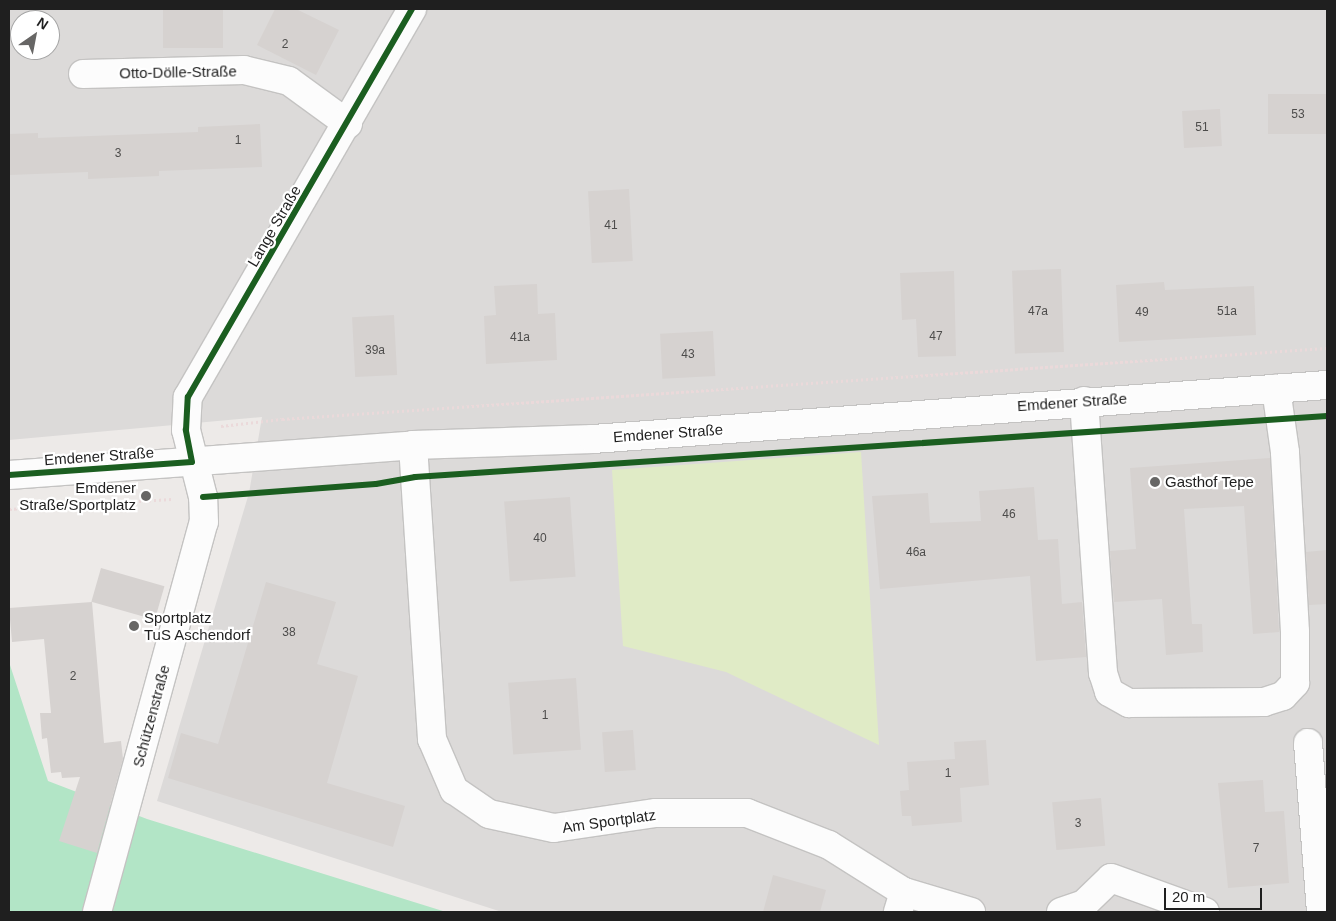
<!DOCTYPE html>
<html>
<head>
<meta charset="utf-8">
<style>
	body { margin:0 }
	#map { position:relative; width:1336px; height:921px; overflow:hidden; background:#edeae8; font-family:Arial,sans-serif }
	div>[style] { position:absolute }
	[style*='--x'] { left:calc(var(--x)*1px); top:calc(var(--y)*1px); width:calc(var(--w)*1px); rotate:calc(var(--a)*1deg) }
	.residential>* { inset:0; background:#dcdad9 }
	.grass>* { inset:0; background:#e0ebc6 }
	.pitch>* { inset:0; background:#b2e5c6 }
	.building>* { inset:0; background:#d6d2d0; transform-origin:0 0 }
	.path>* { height:3px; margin-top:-1.5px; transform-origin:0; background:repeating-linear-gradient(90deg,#ebd9da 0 2.5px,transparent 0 5px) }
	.roads { filter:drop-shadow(1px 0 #c4c3c2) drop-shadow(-1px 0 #c4c3c2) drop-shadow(0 1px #c4c3c2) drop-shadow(0 -1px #c4c3c2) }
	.minor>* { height:28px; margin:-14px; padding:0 14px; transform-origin:14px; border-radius:14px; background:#fcfcfc }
	.cycleway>* { height:6px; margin:-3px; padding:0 3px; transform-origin:3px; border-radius:3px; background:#1b5e20 }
	.dots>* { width:14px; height:14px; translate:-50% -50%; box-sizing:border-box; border:2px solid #fff; border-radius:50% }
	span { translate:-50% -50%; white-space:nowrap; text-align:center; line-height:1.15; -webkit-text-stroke:4.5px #fff; paint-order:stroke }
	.number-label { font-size:12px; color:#4d4c4b }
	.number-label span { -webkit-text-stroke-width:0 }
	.street-label { font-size:15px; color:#1f1f1f }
	.poi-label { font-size:15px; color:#1f1f1f }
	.left { translate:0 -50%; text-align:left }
	.right { translate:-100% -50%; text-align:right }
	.frame { position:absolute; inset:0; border:10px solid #1f1f1f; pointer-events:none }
	.north { position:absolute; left:10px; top:10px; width:50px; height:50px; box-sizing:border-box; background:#fff; border:1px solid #a5a5a5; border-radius:50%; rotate:33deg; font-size:14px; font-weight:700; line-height:20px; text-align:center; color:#1f1f1f }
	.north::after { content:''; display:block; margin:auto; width:18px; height:22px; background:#676665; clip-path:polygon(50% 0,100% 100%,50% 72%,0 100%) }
	.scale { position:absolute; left:1164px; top:888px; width:98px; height:22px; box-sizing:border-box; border:2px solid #1f1f1f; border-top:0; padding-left:6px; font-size:15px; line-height:18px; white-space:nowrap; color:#1f1f1f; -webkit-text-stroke:4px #fff; paint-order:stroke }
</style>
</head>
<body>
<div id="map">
	<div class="residential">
		<i style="clip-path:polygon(evenodd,9px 9px,1327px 9px,1327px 912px,502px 912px,157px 801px,249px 493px,262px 417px,9px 440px,9px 9px,20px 20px,50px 20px,50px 50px,20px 50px,20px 20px)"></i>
	</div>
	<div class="grass">
		<i style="clip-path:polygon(861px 452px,879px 745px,726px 672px,623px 646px,612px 470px)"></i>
	</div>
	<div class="pitch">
		<i style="clip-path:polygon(9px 662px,48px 781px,147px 819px,446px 912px,9px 912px)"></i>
	</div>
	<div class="building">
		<i style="left:163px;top:9px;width:60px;height:39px"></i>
		<i style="clip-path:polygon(275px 9px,296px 9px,339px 30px,316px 75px,257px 45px)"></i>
		<i style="left:1327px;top:94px;width:40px;height:59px;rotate:90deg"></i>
		<i style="left:1220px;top:109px;width:37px;height:38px;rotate:87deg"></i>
		<i style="clip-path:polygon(260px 124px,262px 167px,159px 171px,159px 176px,88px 179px,88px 172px,9px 175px,9px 134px,38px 133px,38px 138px,198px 132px,198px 127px)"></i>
		<i style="left:629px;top:189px;width:72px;height:41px;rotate:87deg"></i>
		<i style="left:1061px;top:269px;width:83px;height:49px;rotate:88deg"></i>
		<i style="clip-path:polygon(954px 271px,956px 356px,918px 357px,916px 319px,902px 320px,900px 273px)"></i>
		<i style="clip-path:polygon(1164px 282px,1165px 290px,1254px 286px,1256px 335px,1119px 342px,1116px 285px)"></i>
		<i style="clip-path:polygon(537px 284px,538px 314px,555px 313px,557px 360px,486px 364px,484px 316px,496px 315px,494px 286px)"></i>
		<i style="left:394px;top:315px;width:60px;height:42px;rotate:87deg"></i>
		<i style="left:713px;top:331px;width:45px;height:53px;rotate:87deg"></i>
		<i style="clip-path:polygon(1270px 458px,1279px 632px,1253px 634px,1244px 506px,1184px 509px,1192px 624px,1202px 624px,1203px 652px,1166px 655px,1162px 599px,1114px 602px,1110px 551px,1136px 549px,1130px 468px)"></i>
		<i style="clip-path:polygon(1034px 487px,1038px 540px,1058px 539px,1062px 604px,1082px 602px,1086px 657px,1036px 661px,1030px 576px,880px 589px,872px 496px,928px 493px,930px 523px,981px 521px,979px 491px)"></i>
		<i style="left:570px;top:497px;width:80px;height:66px;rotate:86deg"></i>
		<i style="clip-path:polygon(1327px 550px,1327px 604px,1309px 605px,1306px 552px)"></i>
		<i style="left:101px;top:568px;width:66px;height:35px;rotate:16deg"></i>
		<i style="clip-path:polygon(266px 582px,336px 602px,317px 664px,358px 676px,327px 783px,405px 806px,393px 847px,168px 778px,181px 733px,218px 744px)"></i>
		<i style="clip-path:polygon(92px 602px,104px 743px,121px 741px,123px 759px,97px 853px,59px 841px,80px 777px,62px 778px,61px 772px,51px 773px,47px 738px,42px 739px,40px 713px,51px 713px,44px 639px,12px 642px,9px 608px)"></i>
		<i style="left:576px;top:678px;width:72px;height:68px;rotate:86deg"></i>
		<i style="left:633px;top:730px;width:40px;height:31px;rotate:86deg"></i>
		<i style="clip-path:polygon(986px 740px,989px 785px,960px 788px,962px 822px,912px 826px,911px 816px,902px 816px,900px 791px,909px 790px,907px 762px,955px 759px,954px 742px)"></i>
		<i style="clip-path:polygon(1263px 780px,1265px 812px,1284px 811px,1289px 883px,1228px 888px,1218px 783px)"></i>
		<i style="left:1101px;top:798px;width:48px;height:49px;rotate:85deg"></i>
		<i style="clip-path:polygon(773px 875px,826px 890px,820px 912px,763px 912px)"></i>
	</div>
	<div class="path">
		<i style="--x:221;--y:426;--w:61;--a:-6.5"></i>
		<i style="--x:282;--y:419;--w:1047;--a:-3.89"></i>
		<i style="--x:233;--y:494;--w:151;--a:-4.2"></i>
		<i style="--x:9;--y:509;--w:163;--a:-3.5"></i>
	</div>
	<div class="roads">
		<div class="minor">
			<i style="--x:83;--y:74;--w:161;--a:-1.4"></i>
			<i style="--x:244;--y:70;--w:46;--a:13.7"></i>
			<i style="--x:289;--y:81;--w:73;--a:36.1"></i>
			<i style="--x:1084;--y:401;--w:273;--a:86"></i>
			<i style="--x:1103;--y:673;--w:20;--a:72"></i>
			<i style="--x:1109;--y:692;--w:23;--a:29"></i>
			<i style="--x:1129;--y:703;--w:135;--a:-0.4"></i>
			<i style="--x:1264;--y:702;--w:20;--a:-18"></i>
			<i style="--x:1283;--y:696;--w:18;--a:-47"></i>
			<i style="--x:1295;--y:683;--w:51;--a:-90"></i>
			<i style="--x:1295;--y:632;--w:180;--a:-93.2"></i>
			<i style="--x:1285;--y:452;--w:64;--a:-98.1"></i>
			<i style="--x:413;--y:445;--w:295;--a:86.3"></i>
			<i style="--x:432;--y:739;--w:56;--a:66.7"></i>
			<i style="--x:454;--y:790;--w:42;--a:34.4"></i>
			<i style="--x:489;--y:814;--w:66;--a:12.2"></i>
			<i style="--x:554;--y:828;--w:103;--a:-8.4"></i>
			<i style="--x:656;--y:813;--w:91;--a:0"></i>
			<i style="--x:747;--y:813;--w:88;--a:21.3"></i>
			<i style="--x:829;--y:845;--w:89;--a:32.1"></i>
			<i style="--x:904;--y:892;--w:21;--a:107"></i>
			<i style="--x:9;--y:475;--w:405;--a:-4.2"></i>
			<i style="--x:413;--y:445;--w:180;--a:-1.9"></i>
			<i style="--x:593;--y:439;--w:736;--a:-4.21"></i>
			<i style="--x:1308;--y:743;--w:169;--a:85.6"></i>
			<i style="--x:904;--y:892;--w:70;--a:16.6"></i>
			<i style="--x:97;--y:912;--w:404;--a:-74.7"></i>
			<i style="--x:204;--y:522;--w:25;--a:-92"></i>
			<i style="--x:203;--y:497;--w:69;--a:-104.2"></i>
			<i style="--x:186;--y:430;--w:33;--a:-87"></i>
			<i style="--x:188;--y:397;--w:448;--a:-60"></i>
			<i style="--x:1061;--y:912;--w:24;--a:-19"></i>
			<i style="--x:1084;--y:904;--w:37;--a:-44"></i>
			<i style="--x:1111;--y:878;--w:100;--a:19.9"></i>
		</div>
	</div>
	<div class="cycleway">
		<i style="--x:9;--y:475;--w:183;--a:-4.1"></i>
		<i style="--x:192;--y:462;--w:33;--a:-101"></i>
		<i style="--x:186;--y:430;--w:33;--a:-87"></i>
		<i style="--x:188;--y:397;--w:448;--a:-60"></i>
		<i style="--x:203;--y:497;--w:173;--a:-4.3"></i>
		<i style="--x:376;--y:484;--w:40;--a:-10"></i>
		<i style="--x:415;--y:477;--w:914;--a:-3.83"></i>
	</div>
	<div class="dots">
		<i style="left:1155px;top:482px;background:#676665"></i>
		<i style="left:146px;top:496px;background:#676665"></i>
		<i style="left:134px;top:626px;background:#676665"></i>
	</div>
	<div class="number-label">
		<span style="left:285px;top:45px">2</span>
		<span style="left:1298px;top:115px">53</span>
		<span style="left:1202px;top:128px">51</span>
		<span style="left:238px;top:141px">1</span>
		<span style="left:118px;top:154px">3</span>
		<span style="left:611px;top:226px">41</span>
		<span style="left:1038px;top:312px">47a</span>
		<span style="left:1227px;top:312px">51a</span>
		<span style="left:1142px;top:313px">49</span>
		<span style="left:936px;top:337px">47</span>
		<span style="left:520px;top:338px">41a</span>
		<span style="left:375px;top:351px">39a</span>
		<span style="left:688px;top:355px">43</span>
		<span style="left:1009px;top:515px">46</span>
		<span style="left:540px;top:539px">40</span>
		<span style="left:916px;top:553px">46a</span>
		<span style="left:289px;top:633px">38</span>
		<span style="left:73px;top:677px">2</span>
		<span style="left:545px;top:716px">1</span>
		<span style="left:948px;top:774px">1</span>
		<span style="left:1078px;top:824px">3</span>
		<span style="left:1256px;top:849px">7</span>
	</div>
	<div class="street-label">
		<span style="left:178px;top:72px;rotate:-1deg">Otto-Dölle-Straße</span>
		<span style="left:274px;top:226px;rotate:-60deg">Lange Straße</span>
		<span style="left:1072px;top:402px;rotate:-4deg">Emdener Straße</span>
		<span style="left:668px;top:433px;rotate:-4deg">Emdener Straße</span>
		<span style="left:99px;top:456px;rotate:-4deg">Emdener Straße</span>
		<span style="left:151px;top:716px;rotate:-75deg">Schützenstraße</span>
		<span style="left:609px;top:821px;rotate:-8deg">Am Sportplatz</span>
	</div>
	<div class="poi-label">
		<span class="left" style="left:1165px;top:482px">Gasthof Tepe</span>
		<span class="right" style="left:136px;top:496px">Emdener<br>Straße/Sportplatz</span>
		<span class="left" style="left:144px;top:626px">Sportplatz<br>TuS Aschendorf</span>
	</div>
	<div class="frame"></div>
	<div class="north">N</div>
	<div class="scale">20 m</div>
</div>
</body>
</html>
